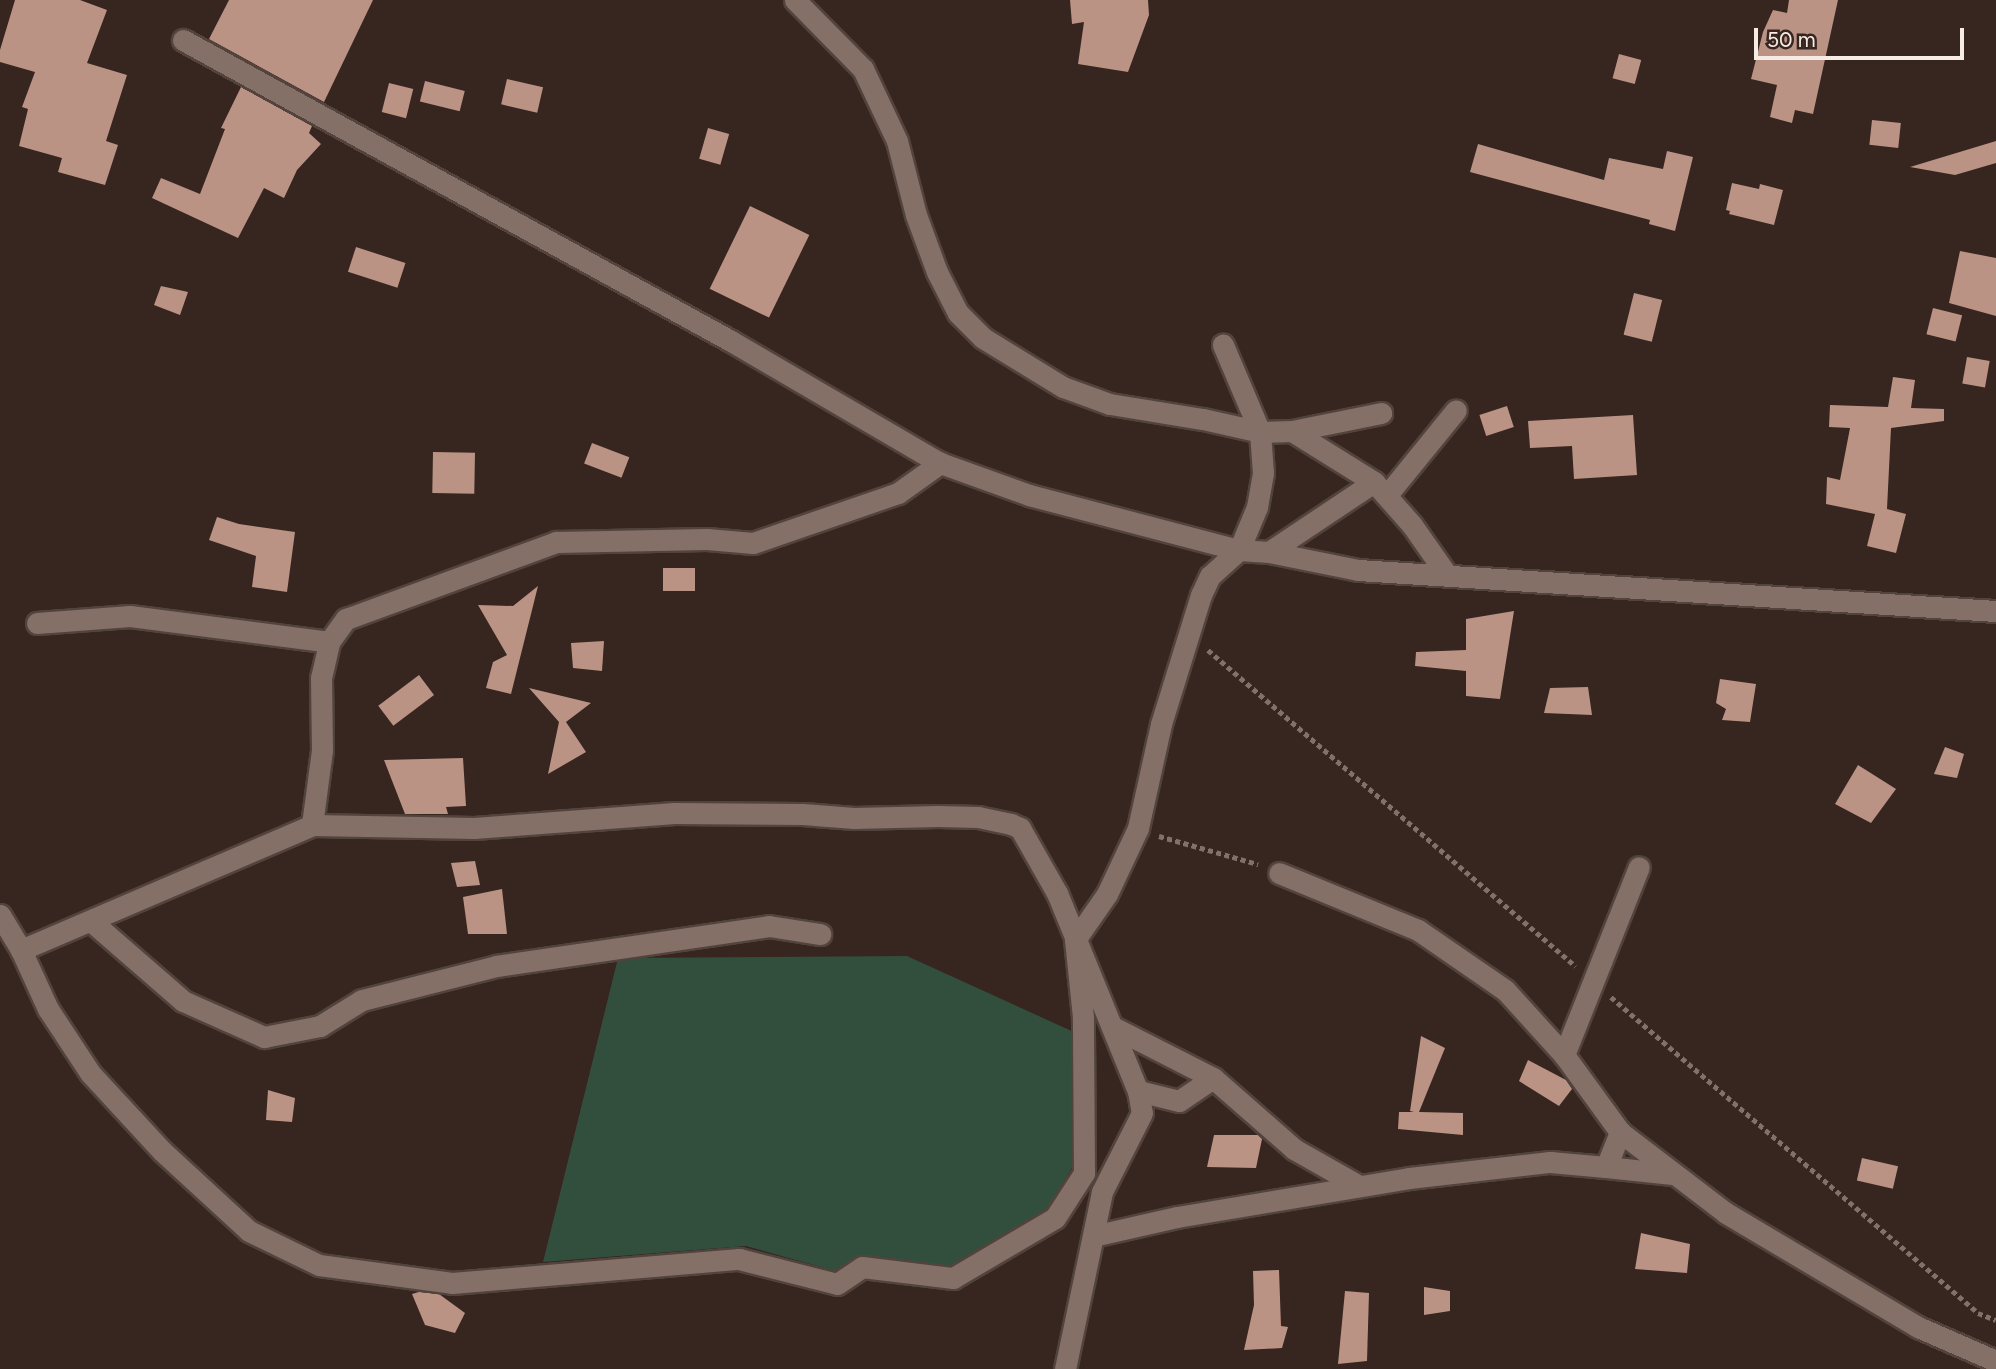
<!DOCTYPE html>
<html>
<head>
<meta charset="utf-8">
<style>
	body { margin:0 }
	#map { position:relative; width:1996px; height:1369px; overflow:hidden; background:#37251f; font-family:Figtree,sans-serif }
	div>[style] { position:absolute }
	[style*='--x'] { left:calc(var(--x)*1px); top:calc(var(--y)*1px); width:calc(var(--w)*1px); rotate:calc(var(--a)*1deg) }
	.green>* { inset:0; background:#324e3d }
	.building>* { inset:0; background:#bb9385; transform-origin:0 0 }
	.path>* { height:4.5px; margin-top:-2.25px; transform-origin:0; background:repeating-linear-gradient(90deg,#81716b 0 5px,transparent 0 8.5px) }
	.roads { filter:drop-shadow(2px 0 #52433d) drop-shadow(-2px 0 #52433d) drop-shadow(0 2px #52433d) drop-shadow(0 -2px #52433d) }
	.street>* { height:21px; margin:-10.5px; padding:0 10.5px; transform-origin:10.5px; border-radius:10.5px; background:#857068 }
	span { translate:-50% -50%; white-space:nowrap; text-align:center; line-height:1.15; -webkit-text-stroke:7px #37251f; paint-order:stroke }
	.scale { position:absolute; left:1754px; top:28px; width:210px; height:32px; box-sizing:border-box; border:4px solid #f7ebe6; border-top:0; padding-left:9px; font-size:21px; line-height:24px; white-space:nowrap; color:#f7ebe6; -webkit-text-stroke:5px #37251f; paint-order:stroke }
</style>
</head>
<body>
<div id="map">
	<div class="green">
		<i style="clip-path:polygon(907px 956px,1076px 1033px,1073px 1166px,1048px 1208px,950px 1266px,859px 1256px,835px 1271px,746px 1246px,543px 1262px,618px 958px)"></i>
	</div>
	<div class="building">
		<i style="clip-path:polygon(15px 0,80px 0,107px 10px,87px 63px,127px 75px,106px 141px,118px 145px,105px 185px,58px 172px,62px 158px,19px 146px,28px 109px,22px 107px,35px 72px,0 62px,0 50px)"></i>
		<i style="clip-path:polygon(229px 0,373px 0,324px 102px,209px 39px)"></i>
		<i style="clip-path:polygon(1070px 0,1148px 0,1149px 15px,1128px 72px,1078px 64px,1084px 22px,1072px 24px)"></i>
		<i style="clip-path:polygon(1789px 0,1838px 0,1813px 114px,1795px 110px,1792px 123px,1770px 117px,1777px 85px,1751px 79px,1763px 32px,1773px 10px,1787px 13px)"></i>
		<i style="left:1619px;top:54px;width:23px;height:25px;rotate:15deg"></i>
		<i style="left:507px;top:79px;width:37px;height:26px;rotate:13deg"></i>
		<i style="left:425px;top:81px;width:41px;height:21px;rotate:14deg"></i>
		<i style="left:389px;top:83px;width:25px;height:30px;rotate:14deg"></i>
		<i style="clip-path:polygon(241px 87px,312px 126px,309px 133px,321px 144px,297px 170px,284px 198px,264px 188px,238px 238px,152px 198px,161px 178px,200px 194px,225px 129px,221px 128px)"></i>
		<i style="left:1872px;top:120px;width:29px;height:25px;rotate:6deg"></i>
		<i style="left:708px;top:128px;width:22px;height:32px;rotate:16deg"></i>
		<i style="clip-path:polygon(1996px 141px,1996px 163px,1955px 175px,1910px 167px)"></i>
		<i style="clip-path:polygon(1478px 144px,1604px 180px,1609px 158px,1663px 169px,1667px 151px,1693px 157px,1675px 231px,1649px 224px,1650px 220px,1470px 172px)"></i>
		<i style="clip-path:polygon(1732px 183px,1759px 189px,1760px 184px,1783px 190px,1774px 225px,1729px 214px,1730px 211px,1726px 210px)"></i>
		<i style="left:750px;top:206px;width:66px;height:92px;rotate:26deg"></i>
		<i style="left:356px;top:247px;width:52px;height:26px;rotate:18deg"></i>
		<i style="clip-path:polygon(1960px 251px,1996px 258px,1996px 316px,1949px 303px)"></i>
		<i style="clip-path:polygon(161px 286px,188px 292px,180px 315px,154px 305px)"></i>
		<i style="left:1634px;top:293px;width:29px;height:43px;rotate:14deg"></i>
		<i style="left:1933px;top:308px;width:30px;height:27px;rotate:14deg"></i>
		<i style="left:1967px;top:357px;width:23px;height:27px;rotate:10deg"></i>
		<i style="clip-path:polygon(1893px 377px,1915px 380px,1911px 408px,1944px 409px,1944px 421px,1891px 428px,1887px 509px,1906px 514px,1896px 553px,1867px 546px,1875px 514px,1826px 504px,1827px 477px,1840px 480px,1850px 428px,1829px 427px,1830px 405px,1888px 407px)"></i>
		<i style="left:1507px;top:406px;width:22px;height:29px;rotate:72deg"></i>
		<i style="clip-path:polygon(1633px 415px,1637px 475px,1574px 479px,1572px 446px,1530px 448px,1528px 421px)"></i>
		<i style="left:592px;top:443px;width:40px;height:22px;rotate:21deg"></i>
		<i style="left:433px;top:452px;width:42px;height:41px;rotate:1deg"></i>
		<i style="clip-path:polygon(217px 517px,239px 524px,295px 532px,287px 592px,252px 587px,256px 556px,209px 540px)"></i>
		<i style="left:663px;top:568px;width:32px;height:23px"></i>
		<i style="clip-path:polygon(538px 586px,511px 694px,486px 688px,493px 662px,507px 655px,478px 605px,513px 606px)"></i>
		<i style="clip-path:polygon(1514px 611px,1500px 699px,1466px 696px,1466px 671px,1415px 666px,1416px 652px,1466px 650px,1466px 619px)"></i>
		<i style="clip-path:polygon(604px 641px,602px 671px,573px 668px,571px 643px)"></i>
		<i style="left:419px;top:675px;width:25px;height:51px;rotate:53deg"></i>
		<i style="clip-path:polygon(1720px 679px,1756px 684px,1750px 722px,1722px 720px,1726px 709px,1716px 703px)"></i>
		<i style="clip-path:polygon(1588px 687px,1592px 715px,1544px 713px,1550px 688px)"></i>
		<i style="clip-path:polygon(529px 688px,591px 703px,566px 722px,586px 752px,548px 774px,559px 722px)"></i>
		<i style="clip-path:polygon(1945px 747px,1964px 754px,1957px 778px,1934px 774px)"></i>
		<i style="clip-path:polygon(463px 758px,466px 806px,446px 807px,448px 814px,405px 814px,384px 760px)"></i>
		<i style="clip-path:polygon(1858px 765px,1896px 789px,1871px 823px,1835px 804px)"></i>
		<i style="clip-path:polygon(475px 861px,480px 885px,457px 887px,451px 863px)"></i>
		<i style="clip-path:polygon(502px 889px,507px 934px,468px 934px,463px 897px)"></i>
		<i style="clip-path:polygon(1421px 1036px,1445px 1048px,1419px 1112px,1463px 1113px,1463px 1135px,1398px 1129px,1399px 1112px,1414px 1112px,1410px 1111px)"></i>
		<i style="clip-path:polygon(1528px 1060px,1566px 1080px,1572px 1089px,1559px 1106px,1519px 1081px)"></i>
		<i style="clip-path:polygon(268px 1090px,295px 1098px,292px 1122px,266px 1120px)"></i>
		<i style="clip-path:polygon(1214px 1135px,1258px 1135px,1262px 1139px,1256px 1168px,1207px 1167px)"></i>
		<i style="left:1862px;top:1158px;width:37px;height:23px;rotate:13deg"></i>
		<i style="clip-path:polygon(1641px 1233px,1690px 1244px,1687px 1273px,1635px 1269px)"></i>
		<i style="clip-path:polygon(1279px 1270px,1281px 1326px,1288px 1327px,1282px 1348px,1244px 1350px,1254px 1305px,1253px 1271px)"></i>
		<i style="clip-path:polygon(1424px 1287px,1450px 1291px,1450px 1311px,1424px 1315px)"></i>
		<i style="clip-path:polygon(1345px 1291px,1369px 1293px,1367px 1361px,1338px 1364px)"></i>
		<i style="clip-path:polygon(419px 1292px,439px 1294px,465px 1313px,455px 1333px,425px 1325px,412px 1294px)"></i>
	</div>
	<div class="path">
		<i style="--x:1208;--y:650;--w:485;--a:40.7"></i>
		<i style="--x:1159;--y:836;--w:103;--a:15.8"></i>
		<i style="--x:1611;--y:997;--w:484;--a:40.7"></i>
		<i style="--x:1978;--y:1313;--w:19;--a:21"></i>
	</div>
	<div class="roads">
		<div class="street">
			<i style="--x:795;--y:0;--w:97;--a:45.4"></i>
			<i style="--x:863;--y:69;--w:80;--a:64.7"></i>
			<i style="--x:897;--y:141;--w:76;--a:75.6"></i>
			<i style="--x:916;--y:215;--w:61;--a:69.8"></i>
			<i style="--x:937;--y:272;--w:46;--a:62.9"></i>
			<i style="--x:958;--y:313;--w:35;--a:45"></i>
			<i style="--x:983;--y:338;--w:94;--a:31.5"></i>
			<i style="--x:1063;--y:387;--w:50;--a:19.9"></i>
			<i style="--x:1110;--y:404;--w:94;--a:9.2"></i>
			<i style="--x:1203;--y:419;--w:58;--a:12.8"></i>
			<i style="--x:1260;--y:432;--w:32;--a:-2"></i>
			<i style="--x:1292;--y:431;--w:91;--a:-11.4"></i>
			<i style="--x:183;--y:40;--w:625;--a:28.78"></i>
			<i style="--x:731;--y:341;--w:242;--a:30.3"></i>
			<i style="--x:940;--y:463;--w:95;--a:19.8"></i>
			<i style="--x:1029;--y:495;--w:217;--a:14.7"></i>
			<i style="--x:1239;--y:550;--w:30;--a:4"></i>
			<i style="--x:1269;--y:552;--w:91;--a:11.4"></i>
			<i style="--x:1358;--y:570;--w:639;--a:3.68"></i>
			<i style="--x:1292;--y:431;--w:97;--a:31.9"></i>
			<i style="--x:1374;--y:482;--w:57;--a:48.5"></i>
			<i style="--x:1412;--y:525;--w:61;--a:55"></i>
			<i style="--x:1387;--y:495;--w:109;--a:-50.9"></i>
			<i style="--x:1269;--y:552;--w:126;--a:-33.7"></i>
			<i style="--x:37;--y:623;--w:93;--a:-4.3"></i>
			<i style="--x:130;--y:616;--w:201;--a:7.4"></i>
			<i style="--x:312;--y:825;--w:76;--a:-82.4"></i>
			<i style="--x:322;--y:750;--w:72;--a:-90.8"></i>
			<i style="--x:321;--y:678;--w:37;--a:-77"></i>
			<i style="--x:329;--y:642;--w:29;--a:-54"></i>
			<i style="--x:346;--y:619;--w:224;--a:-20.1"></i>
			<i style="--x:556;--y:542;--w:151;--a:-1.1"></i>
			<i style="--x:707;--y:539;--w:46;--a:5"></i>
			<i style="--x:753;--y:543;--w:153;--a:-19"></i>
			<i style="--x:898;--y:493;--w:52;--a:-35.5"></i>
			<i style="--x:0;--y:915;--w:41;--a:59"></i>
			<i style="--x:21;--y:950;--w:65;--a:65.4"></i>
			<i style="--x:48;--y:1009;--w:77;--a:56.7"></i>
			<i style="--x:90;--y:1073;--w:106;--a:47.3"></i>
			<i style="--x:162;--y:1151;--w:118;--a:42.6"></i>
			<i style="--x:249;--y:1231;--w:78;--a:25.9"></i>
			<i style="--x:319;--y:1265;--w:134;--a:7.7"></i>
			<i style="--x:452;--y:1283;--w:288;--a:-4.8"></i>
			<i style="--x:739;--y:1259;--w:101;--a:14.3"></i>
			<i style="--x:837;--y:1284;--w:30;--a:-34"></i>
			<i style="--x:862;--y:1267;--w:92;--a:6.9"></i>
			<i style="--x:953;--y:1278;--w:118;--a:-30.5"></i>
			<i style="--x:1055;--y:1218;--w:54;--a:-57.2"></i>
			<i style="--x:1084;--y:1173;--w:156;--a:-90.4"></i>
			<i style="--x:1083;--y:1017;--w:77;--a:-95.9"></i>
			<i style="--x:1075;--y:940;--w:56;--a:-55.2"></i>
			<i style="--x:1107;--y:894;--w:73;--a:-64.8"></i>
			<i style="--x:1138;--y:828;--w:107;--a:-77.5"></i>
			<i style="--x:1161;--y:724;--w:135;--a:-72.8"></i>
			<i style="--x:1201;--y:595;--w:21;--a:-65"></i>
			<i style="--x:1210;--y:576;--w:39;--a:-42"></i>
			<i style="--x:1239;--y:550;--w:47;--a:-67.3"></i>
			<i style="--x:1257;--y:507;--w:35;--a:-80"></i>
			<i style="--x:1263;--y:473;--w:41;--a:-94.2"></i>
			<i style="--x:1260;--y:432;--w:95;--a:-113"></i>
			<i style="--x:91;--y:921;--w:122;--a:41"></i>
			<i style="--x:183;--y:1001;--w:89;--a:24"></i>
			<i style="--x:264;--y:1037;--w:57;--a:-11.1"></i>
			<i style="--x:320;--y:1026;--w:49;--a:-31.8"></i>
			<i style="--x:362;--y:1000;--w:138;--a:-14.2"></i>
			<i style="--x:496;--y:966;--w:276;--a:-8.3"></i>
			<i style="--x:769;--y:926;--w:52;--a:8.9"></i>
			<i style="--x:21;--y:950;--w:317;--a:-23.2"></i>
			<i style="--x:312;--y:825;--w:162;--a:1.1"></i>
			<i style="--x:474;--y:828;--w:201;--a:-4.3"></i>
			<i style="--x:674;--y:813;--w:128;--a:0.4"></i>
			<i style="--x:802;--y:814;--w:52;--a:4.4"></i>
			<i style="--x:854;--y:818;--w:84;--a:-1.4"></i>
			<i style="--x:938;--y:816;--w:40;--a:1.4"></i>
			<i style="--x:978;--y:817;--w:34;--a:12"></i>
			<i style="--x:1011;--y:824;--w:10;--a:24"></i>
			<i style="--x:1020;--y:828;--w:75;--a:60.4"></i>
			<i style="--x:1057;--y:893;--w:214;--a:67.8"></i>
			<i style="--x:1138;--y:1091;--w:22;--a:80"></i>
			<i style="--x:1142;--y:1113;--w:89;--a:116.9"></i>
			<i style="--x:1102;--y:1192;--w:181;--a:101.8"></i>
			<i style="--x:1113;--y:1027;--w:112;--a:27"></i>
			<i style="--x:1213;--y:1078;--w:41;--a:145.9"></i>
			<i style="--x:1179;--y:1101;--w:42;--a:-166.3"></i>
			<i style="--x:1564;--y:1055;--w:202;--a:-68.3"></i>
			<i style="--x:1213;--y:1078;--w:108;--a:41.2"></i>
			<i style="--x:1294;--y:1149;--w:75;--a:29.6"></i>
			<i style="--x:1620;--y:1132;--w:133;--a:37.4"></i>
			<i style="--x:1726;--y:1213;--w:223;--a:30.7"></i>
			<i style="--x:1918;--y:1327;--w:85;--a:23.6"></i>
			<i style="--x:1606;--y:1167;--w:67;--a:6"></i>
			<i style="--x:1093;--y:1236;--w:86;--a:-12.7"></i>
			<i style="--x:1177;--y:1217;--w:235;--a:-9.5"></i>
			<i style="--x:1409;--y:1178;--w:142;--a:-6.5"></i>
			<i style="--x:1550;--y:1162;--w:56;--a:5.1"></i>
			<i style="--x:1606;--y:1167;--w:38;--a:-68"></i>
			<i style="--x:1620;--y:1132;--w:95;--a:-126"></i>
			<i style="--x:1564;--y:1055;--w:88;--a:-132.2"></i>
			<i style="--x:1505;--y:990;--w:106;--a:-145.4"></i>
			<i style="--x:1418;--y:930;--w:150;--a:-157.7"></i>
		</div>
	</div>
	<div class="scale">50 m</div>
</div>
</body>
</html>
